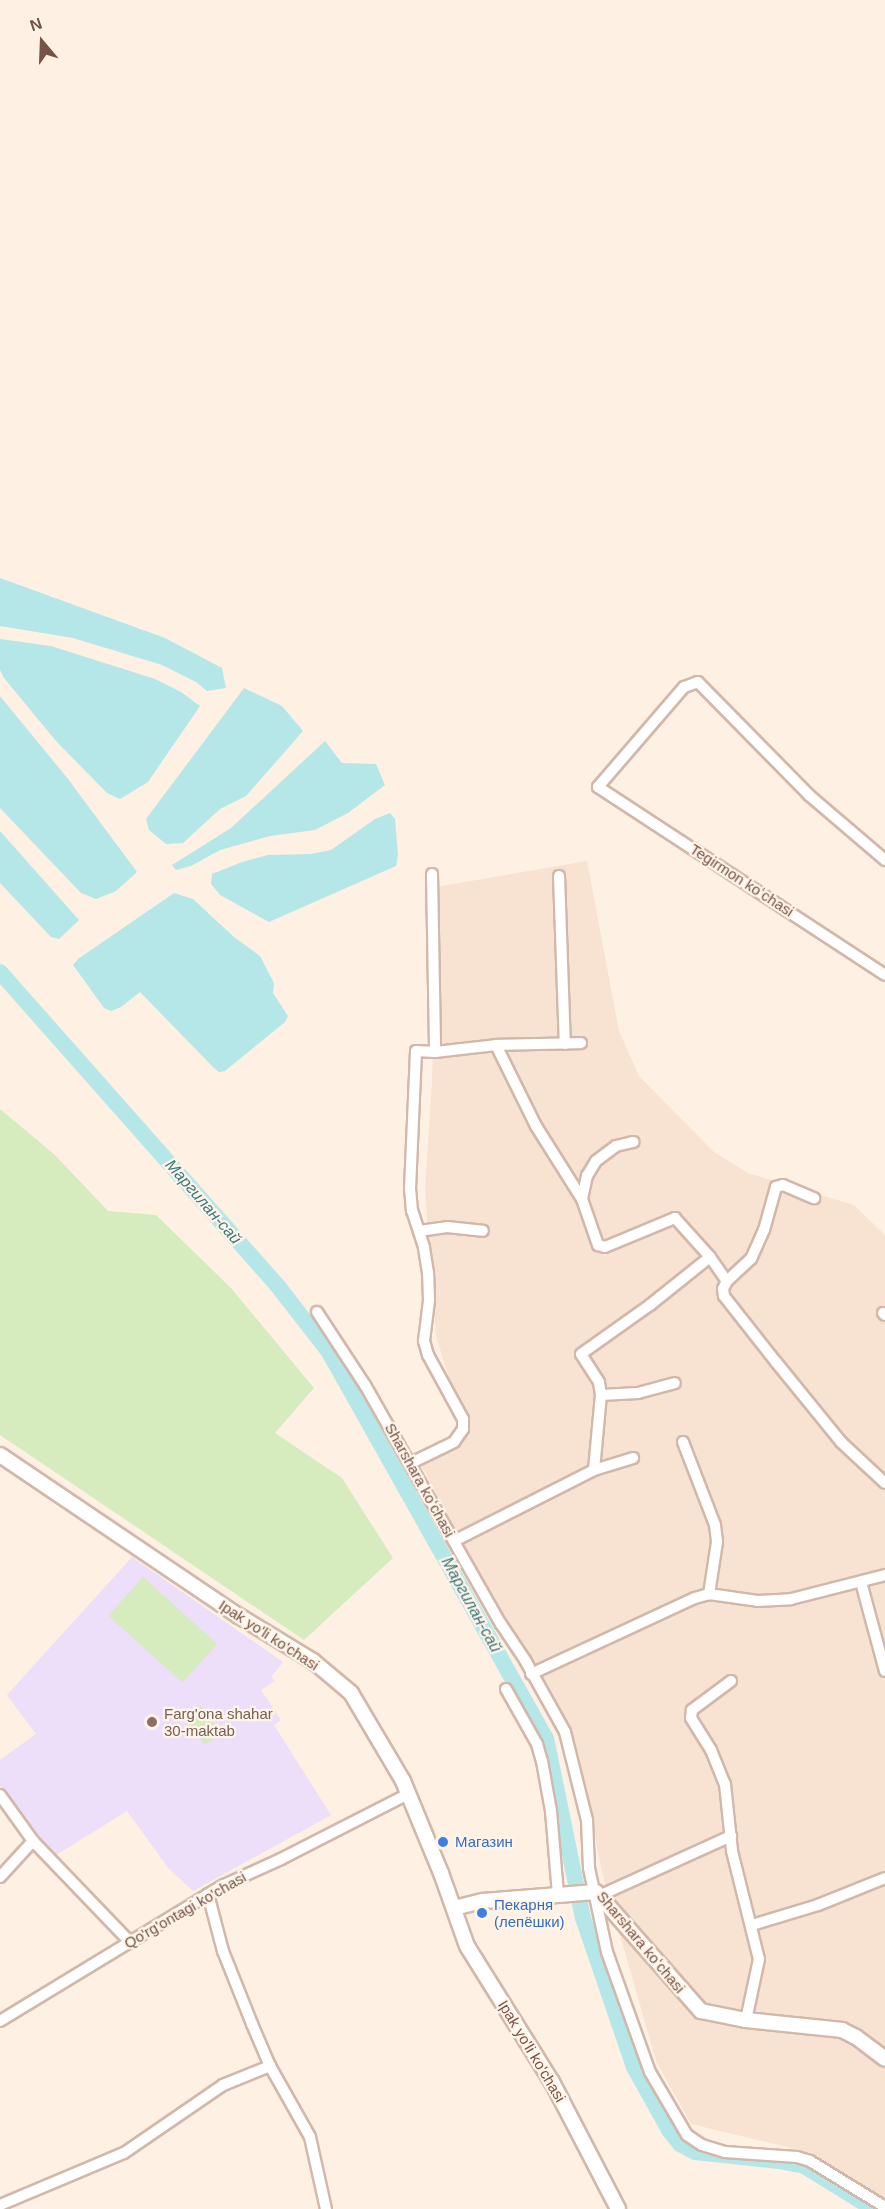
<!DOCTYPE html>
<html>
<head>
<meta charset="utf-8">
<style>
	body { margin:0 }
	#map { position:relative; width:885px; height:2209px; overflow:hidden; background:#fef0e2; font-family:Helvetica,sans-serif }
	div>[style] { position:absolute }
	[style*='--x'] { left:calc(var(--x)*1px); top:calc(var(--y)*1px); width:calc(var(--w)*1px); rotate:calc(var(--a)*1deg) }
	.residential>* { inset:0; background:#f8e3d2 }
	.education>* { inset:0; background:#eddefa }
	.green>* { inset:0; background:#d6ecbf; transform-origin:0 0 }
	.water>* { inset:0; background:#b5e7e8 }
	.river>* { height:16px; margin:-8px; padding:0 8px; transform-origin:8px; border-radius:8px; background:#b5e7e8 }
	.roads { filter:drop-shadow(2px 0 #d2b8aa) drop-shadow(-2px 0 #d2b8aa) drop-shadow(0 2px #d2b8aa) drop-shadow(0 -2px #d2b8aa) }
	.street>* { height:10px; margin:-5px; padding:0 5px; transform-origin:5px; border-radius:5px; background:#fff }
	.secondary>* { height:14px; margin:-7px; padding:0 7px; transform-origin:7px; border-radius:7px; background:#fff }
	.dots>* { width:16px; height:16px; translate:-50% -50%; box-sizing:border-box; border:3px solid #fff4e9; border-radius:50% }
	span { translate:-50% -50%; white-space:nowrap; text-align:center; line-height:1.15; -webkit-text-stroke:4.5px #fff4e9; paint-order:stroke }
	.street-label { font-size:15px; color:#775246 }
	.education-label { font-size:15px; color:#785e54 }
	.left { translate:0 -50%; text-align:left }
	.shop-label { font-size:15px; color:#366cbe }
	.water-label { font-size:16px; color:#397a7e; font-style:italic }
	.north { position:absolute; left:12px; top:12px; width:60px; height:60px; -webkit-text-stroke:4px #fff4e9; paint-order:stroke; rotate:341deg; font-size:16px; font-weight:700; line-height:24px; text-align:center; color:#775246 }
	.north::after { content:''; display:block; margin:auto; width:21px; height:27px; background:#775246; clip-path:polygon(50% 0,100% 100%,50% 72%,0 100%) }
</style>
</head>
<body>
<div id="map">
	<div class="residential">
		<i style="clip-path:polygon(587px 861px,619px 1031px,639px 1076px,714px 1152px,748px 1173px,854px 1205px,885px 1235px,885px 2202px,812px 2153px,691px 2124px,656px 2061px,602px 1872px,585px 1787px,567px 1729px,505px 1634px,480px 1575px,421px 1465px,467px 1437px,436px 1336px,425px 1189px,432px 1082px,436px 887px)"></i>
	</div>
	<div class="education">
		<i style="clip-path:polygon(132px 1557px,283px 1662px,271px 1677px,275px 1681px,261px 1690px,281px 1720px,274px 1725px,331px 1815px,193px 1891px,169px 1869px,127px 1811px,53px 1857px,0 1786px,0 1760px,36px 1734px,7px 1695px)"></i>
	</div>
	<div class="green">
		<i style="clip-path:polygon(0 1109px,55px 1155px,108px 1211px,156px 1215px,231px 1288px,314px 1388px,275px 1433px,342px 1478px,393px 1558px,304px 1640px,0 1435px)"></i>
		<i style="left:143px;top:1577px;width:100px;height:52px;rotate:42deg"></i>
		<i style="left:200px;top:1705px;width:35px;height:20px;rotate:53deg"></i>
	</div>
	<div class="water">
		<i style="clip-path:polygon(0 578px,165px 638px,222px 668px,226px 688px,207px 691px,196px 682px,162px 665px,73px 638px,0 626px)"></i>
		<i style="clip-path:polygon(0 639px,51px 646px,155px 679px,181px 692px,200px 706px,148px 782px,120px 799px,107px 793px,56px 741px,4px 678px,0 670px)"></i>
		<i style="clip-path:polygon(244px 688px,282px 706px,303px 731px,246px 796px,220px 809px,183px 843px,166px 844px,149px 830px,146px 819px)"></i>
		<i style="clip-path:polygon(0 696px,68px 779px,137px 872px,116px 891px,96px 899px,81px 893px,0 808px)"></i>
		<i style="clip-path:polygon(325px 741px,342px 763px,376px 764px,385px 785px,348px 813px,315px 830px,270px 836px,220px 850px,191px 866px,176px 870px,172px 865px,231px 828px)"></i>
		<i style="clip-path:polygon(390px 813px,395px 819px,398px 855px,396px 866px,269px 922px,220px 895px,211px 884px,212px 874px,242px 862px,268px 855px,311px 854px,331px 850px,375px 819px)"></i>
		<i style="clip-path:polygon(0 831px,79px 920px,59px 939px,51px 937px,0 883px)"></i>
		<i style="clip-path:polygon(174px 893px,193px 899px,234px 937px,260px 956px,274px 983px,273px 993px,288px 1016px,285px 1022px,225px 1071px,219px 1072px,214px 1068px,140px 992px,121px 1007px,111px 1011px,104px 1008px,73px 965px,78px 959px)"></i>
	</div>
	<div class="river">
		<i style="--x:0;--y:972;--w:418;--a:48.5"></i>
		<i style="--x:277;--y:1285;--w:85;--a:52.2"></i>
		<i style="--x:329;--y:1352;--w:443;--a:60.7"></i>
		<i style="--x:546;--y:1738;--w:184;--a:78.4"></i>
		<i style="--x:583;--y:1918;--w:157;--a:71.1"></i>
		<i style="--x:634;--y:2067;--w:72;--a:60.9"></i>
		<i style="--x:669;--y:2130;--w:18;--a:52"></i>
		<i style="--x:680;--y:2144;--w:17;--a:28"></i>
		<i style="--x:695;--y:2152;--w:84;--a:6.1"></i>
		<i style="--x:779;--y:2161;--w:25;--a:11"></i>
		<i style="--x:804;--y:2166;--w:82;--a:31.6"></i>
	</div>
	<div class="roads">
		<div class="street">
			<i style="--x:885;--y:860;--w:99;--a:-139.5"></i>
			<i style="--x:810;--y:796;--w:160;--a:-134.5"></i>
			<i style="--x:698;--y:682;--w:15;--a:160"></i>
			<i style="--x:684;--y:687;--w:132;--a:130.7"></i>
			<i style="--x:598;--y:787;--w:343;--a:33.2"></i>
			<i style="--x:432;--y:874;--w:178;--a:89"></i>
			<i style="--x:559;--y:876;--w:168;--a:88"></i>
			<i style="--x:496;--y:1045;--w:90;--a:63.7"></i>
			<i style="--x:536;--y:1126;--w:86;--a:57.8"></i>
			<i style="--x:582;--y:1199;--w:49;--a:70.8"></i>
			<i style="--x:598;--y:1245;--w:7;--a:16"></i>
			<i style="--x:605;--y:1247;--w:76;--a:-22.5"></i>
			<i style="--x:675;--y:1218;--w:52;--a:48.1"></i>
			<i style="--x:710;--y:1257;--w:29;--a:55"></i>
			<i style="--x:727;--y:1281;--w:9;--a:117"></i>
			<i style="--x:723;--y:1289;--w:7;--a:82"></i>
			<i style="--x:724;--y:1296;--w:84;--a:51.8"></i>
			<i style="--x:776;--y:1362;--w:103;--a:50.9"></i>
			<i style="--x:841;--y:1442;--w:60;--a:43"></i>
			<i style="--x:582;--y:1199;--w:24;--a:-78"></i>
			<i style="--x:587;--y:1176;--w:17;--a:-59"></i>
			<i style="--x:596;--y:1161;--w:25;--a:-37"></i>
			<i style="--x:616;--y:1146;--w:18;--a:-13"></i>
			<i style="--x:419;--y:1231;--w:28;--a:-8"></i>
			<i style="--x:447;--y:1227;--w:36;--a:6"></i>
			<i style="--x:727;--y:1281;--w:33;--a:-43"></i>
			<i style="--x:751;--y:1259;--w:32;--a:-66"></i>
			<i style="--x:764;--y:1230;--w:45;--a:-74.4"></i>
			<i style="--x:776;--y:1187;--w:7;--a:-16"></i>
			<i style="--x:783;--y:1185;--w:34;--a:23"></i>
			<i style="--x:317;--y:1312;--w:87;--a:56.7"></i>
			<i style="--x:365;--y:1385;--w:275;--a:60.4"></i>
			<i style="--x:501;--y:1624;--w:43;--a:56.3"></i>
			<i style="--x:525;--y:1660;--w:82;--a:60.9"></i>
			<i style="--x:565;--y:1732;--w:91;--a:76"></i>
			<i style="--x:587;--y:1820;--w:48;--a:87.6"></i>
			<i style="--x:589;--y:1868;--w:86;--a:77.9"></i>
			<i style="--x:607;--y:1952;--w:127;--a:70.3"></i>
			<i style="--x:650;--y:2072;--w:73;--a:59.6"></i>
			<i style="--x:687;--y:2135;--w:18;--a:34"></i>
			<i style="--x:702;--y:2145;--w:24;--a:17"></i>
			<i style="--x:725;--y:2152;--w:72;--a:4"></i>
			<i style="--x:797;--y:2157;--w:14;--a:17"></i>
			<i style="--x:810;--y:2161;--w:88;--a:31.5"></i>
			<i style="--x:883;--y:1313;--w:3;--a:45"></i>
			<i style="--x:601;--y:1395;--w:37;--a:-3"></i>
			<i style="--x:638;--y:1393;--w:38;--a:-15"></i>
			<i style="--x:683;--y:1442;--w:89;--a:68.9"></i>
			<i style="--x:715;--y:1525;--w:17;--a:83"></i>
			<i style="--x:717;--y:1542;--w:53;--a:98.7"></i>
			<i style="--x:411;--y:1463;--w:48;--a:-26"></i>
			<i style="--x:454;--y:1442;--w:16;--a:-55"></i>
			<i style="--x:463;--y:1429;--w:10;--a:-90"></i>
			<i style="--x:463;--y:1419;--w:73;--a:-118.7"></i>
			<i style="--x:428;--y:1355;--w:15;--a:-106"></i>
			<i style="--x:424;--y:1341;--w:41;--a:-83"></i>
			<i style="--x:429;--y:1300;--w:27;--a:-92"></i>
			<i style="--x:428;--y:1273;--w:26;--a:-99"></i>
			<i style="--x:424;--y:1247;--w:38;--a:-108"></i>
			<i style="--x:412;--y:1211;--w:22;--a:-95"></i>
			<i style="--x:410;--y:1189;--w:138;--a:-87.5"></i>
			<i style="--x:416;--y:1051;--w:19;--a:3"></i>
			<i style="--x:435;--y:1052;--w:61;--a:-6.5"></i>
			<i style="--x:496;--y:1045;--w:85;--a:-1.3"></i>
			<i style="--x:594;--y:1470;--w:75;--a:-84.7"></i>
			<i style="--x:601;--y:1395;--w:13;--a:-99"></i>
			<i style="--x:599;--y:1382;--w:33;--a:-123"></i>
			<i style="--x:581;--y:1354;--w:85;--a:-35.4"></i>
			<i style="--x:650;--y:1305;--w:77;--a:-38.7"></i>
			<i style="--x:454;--y:1541;--w:157;--a:-26.9"></i>
			<i style="--x:594;--y:1470;--w:41;--a:-17.1"></i>
			<i style="--x:861;--y:1582;--w:92;--a:74.9"></i>
			<i style="--x:531;--y:1674;--w:181;--a:-24.9"></i>
			<i style="--x:695;--y:1598;--w:15;--a:-16"></i>
			<i style="--x:709;--y:1594;--w:49;--a:8.1"></i>
			<i style="--x:758;--y:1601;--w:33;--a:-3"></i>
			<i style="--x:791;--y:1599;--w:97;--a:-14.3"></i>
			<i style="--x:731;--y:1681;--w:49;--a:143.4"></i>
			<i style="--x:692;--y:1710;--w:8;--a:97"></i>
			<i style="--x:691;--y:1718;--w:38;--a:58"></i>
			<i style="--x:711;--y:1750;--w:37;--a:68"></i>
			<i style="--x:725;--y:1784;--w:67;--a:84"></i>
			<i style="--x:732;--y:1851;--w:111;--a:76"></i>
			<i style="--x:759;--y:1959;--w:62;--a:102"></i>
			<i style="--x:506;--y:1689;--w:63;--a:60.6"></i>
			<i style="--x:537;--y:1744;--w:18;--a:74"></i>
			<i style="--x:542;--y:1761;--w:51;--a:79.8"></i>
			<i style="--x:551;--y:1811;--w:84;--a:85.2"></i>
			<i style="--x:0;--y:1795;--w:57;--a:54.3"></i>
			<i style="--x:33;--y:1841;--w:139;--a:46.2"></i>
			<i style="--x:0;--y:1877;--w:49;--a:-47.5"></i>
			<i style="--x:208;--y:1894;--w:59;--a:75.3"></i>
			<i style="--x:223;--y:1951;--w:79;--a:68.3"></i>
			<i style="--x:252;--y:2024;--w:46;--a:66.8"></i>
			<i style="--x:270;--y:2066;--w:81;--a:60.6"></i>
			<i style="--x:310;--y:2137;--w:74;--a:77.5"></i>
			<i style="--x:601;--y:1895;--w:143;--a:-24.4"></i>
			<i style="--x:752;--y:1925;--w:69;--a:-16.9"></i>
			<i style="--x:818;--y:1905;--w:72;--a:-21.9"></i>
			<i style="--x:0;--y:2021;--w:262;--a:-31.3"></i>
			<i style="--x:224;--y:1885;--w:63;--a:-24.5"></i>
			<i style="--x:281;--y:1859;--w:143;--a:-27.1"></i>
			<i style="--x:0;--y:2205;--w:134;--a:-22.8"></i>
			<i style="--x:124;--y:2153;--w:120;--a:-34.5"></i>
			<i style="--x:223;--y:2085;--w:51;--a:-22"></i>
		</div>
		<div class="secondary">
			<i style="--x:0;--y:1455;--w:288;--a:34"></i>
			<i style="--x:239;--y:1616;--w:87;--a:31.3"></i>
			<i style="--x:313;--y:1661;--w:50;--a:40.1"></i>
			<i style="--x:351;--y:1693;--w:102;--a:59.4"></i>
			<i style="--x:403;--y:1781;--w:100;--a:67.6"></i>
			<i style="--x:441;--y:1873;--w:77;--a:70.4"></i>
			<i style="--x:467;--y:1946;--w:160;--a:58"></i>
			<i style="--x:552;--y:2082;--w:143;--a:62.5"></i>
			<i style="--x:454;--y:1908;--w:30;--a:-14"></i>
			<i style="--x:483;--y:1901;--w:113;--a:-4.6"></i>
			<i style="--x:596;--y:1892;--w:159;--a:48.6"></i>
			<i style="--x:701;--y:2011;--w:46;--a:11.3"></i>
			<i style="--x:746;--y:2020;--w:97;--a:5.9"></i>
			<i style="--x:842;--y:2030;--w:16;--a:27"></i>
			<i style="--x:856;--y:2037;--w:36;--a:37"></i>
		</div>
	</div>
	<div class="dots">
		<i style="left:152px;top:1722px;background:#8d6e63"></i>
		<i style="left:443px;top:1842px;background:#3f7fe0"></i>
		<i style="left:482px;top:1913px;background:#3f7fe0"></i>
	</div>
	<div class="street-label">
		<span style="left:742px;top:880px;rotate:33deg">Tegirmon koʻchasi</span>
		<span style="left:420px;top:1480px;rotate:61deg">Sharshara koʻchasi</span>
		<span style="left:269px;top:1635px;rotate:33deg">Ipak yo'li ko'chasi</span>
		<span style="left:185px;top:1910px;rotate:-30deg">Qo'rg'ontagi ko'chasi</span>
		<span style="left:641px;top:1942px;rotate:50deg">Sharshara koʻchasi</span>
		<span style="left:532px;top:2051px;rotate:59deg">Ipak yo'li ko'chasi</span>
	</div>
	<div class="education-label">
		<span class="left" style="left:164px;top:1722px">Farg'ona shahar<br>30-maktab</span>
	</div>
	<div class="shop-label">
		<span class="left" style="left:455px;top:1842px">Магазин</span>
		<span class="left" style="left:494px;top:1913px">Пекарня<br>(лепёшки)</span>
	</div>
	<div class="water-label">
		<span style="left:203px;top:1202px;rotate:49deg">Маргилан-сай</span>
		<span style="left:471px;top:1605px;rotate:61deg">Маргилан-сай</span>
	</div>
	<div class="north">N</div>
</div>
</body>
</html>
